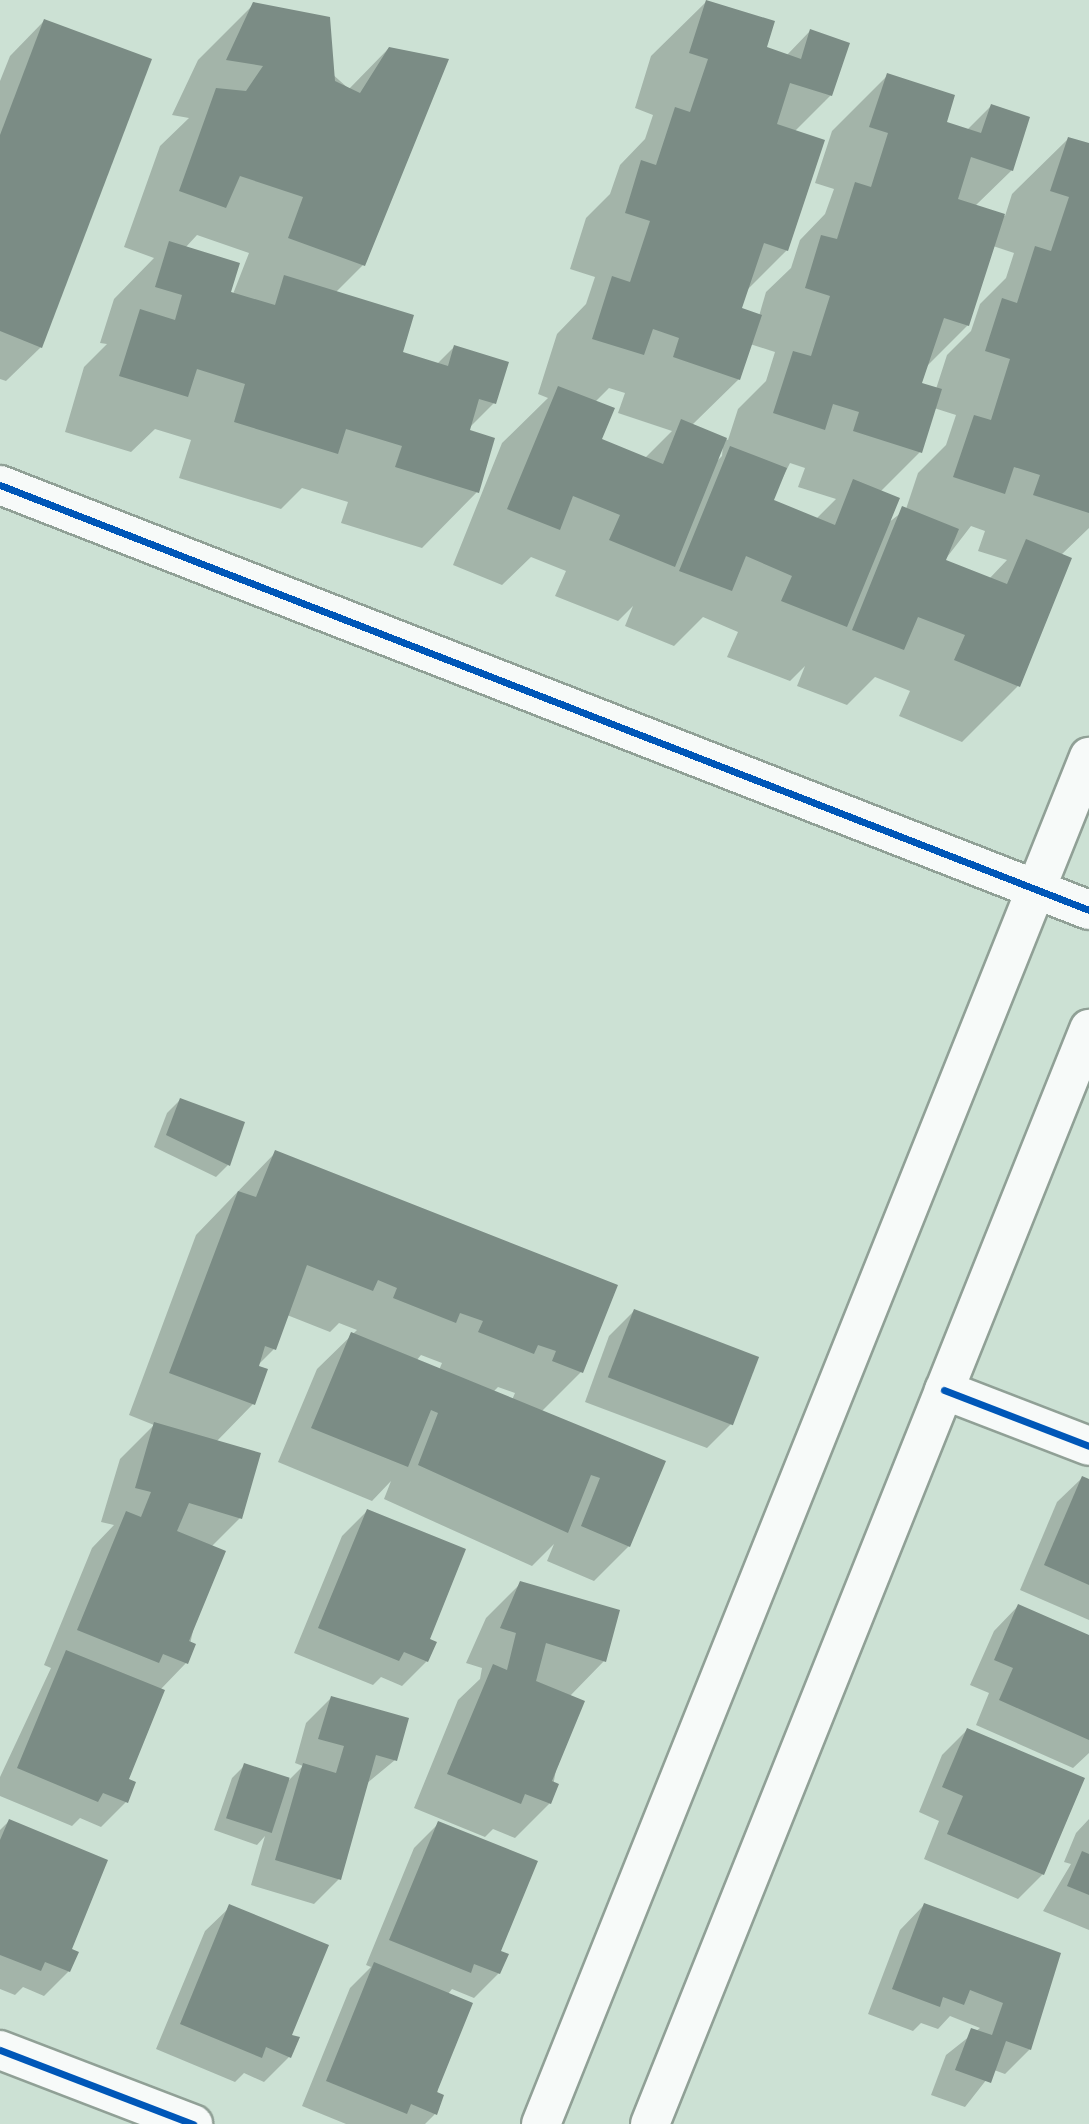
<!DOCTYPE html>
<html>
<head>
<meta charset="utf-8">
<style>
	body { margin:0 }
	#map { position:relative; width:1089px; height:2124px; overflow:hidden; background:#cce1d4; font-family:"IBM Plex Sans",sans-serif }
	div>[style] { position:absolute }
	[style*='--x'] { left:calc(var(--x)*1px); top:calc(var(--y)*1px); width:calc(var(--w)*1px); rotate:calc(var(--a)*1deg) }
	.shadow>* { inset:0; background:#0003 }
	.building>* { inset:0; background:#7b8c85; transform-origin:0 0 }
	.roads { filter:drop-shadow(2px 0 #90a096) drop-shadow(-2px 0 #90a096) drop-shadow(0 2px #90a096) drop-shadow(0 -2px #90a096) }
	.street>* { height:38px; margin:-19px; padding:0 19px; transform-origin:19px; border-radius:19px; background:#f7faf9 }
	.secondary>* { height:38px; margin:-19px; padding:0 19px; transform-origin:19px; border-radius:19px; background:#f7faf9 }
	.cycleway>* { height:7px; margin:-3.5px; padding:0 3.5px; transform-origin:3.5px; border-radius:3.5px; background:#0057b8 }
	span { translate:-50% -50%; white-space:nowrap; text-align:center; line-height:1.15; -webkit-text-stroke:7px #d0f8e0; paint-order:stroke }
</style>
</head>
<body>
<div id="map">
	<div class="shadow">
		<i style="clip-path:polygon(evenodd,707px 1px,764px 48px,786px 56px,810px 31px,831px 95px,794px 132px,787px 250px,746px 291px,740px 309px,759px 316px,766px 292px,791px 268px,800px 240px,825px 214px,834px 189px,815px 183px,832px 131px,888px 75px,945px 123px,967px 130px,991px 106px,1012px 170px,975px 206px,1005px 216px,1012px 194px,1068px 139px,1089px 146px,1089px 528px,1061px 555px,1018px 686px,962px 742px,899px 716px,910px 691px,875px 677px,847px 705px,797px 686px,805px 666px,790px 681px,727px 657px,738px 632px,703px 617px,674px 646px,625px 626px,633px 606px,618px 621px,555px 596px,566px 571px,531px 557px,502px 585px,453px 565px,502px 443px,548px 398px,538px 394px,557px 334px,586px 304px,595px 277px,570px 269px,586px 218px,610px 194px,620px 165px,645px 139px,653px 115px,635px 108px,651px 56px,707px 1px,993px 246px,1014px 253px,1006px 278px,980px 304px,971px 331px,947px 355px,936px 389px,920px 384px,926px 367px,968px 325px,993px 246px,707px 1px,750px 344px,775px 352px,766px 381px,738px 409px,728px 440px,692px 425px,739px 379px,750px 344px,707px 1px,609px 388px,625px 393px,618px 413px,672px 431px,644px 459px,599px 440px,595px 402px,609px 388px,707px 1px,934px 408px,956px 415px,946px 445px,918px 473px,906px 509px,888px 523px,880px 492px,920px 452px,934px 408px,707px 1px,723px 444px,722px 456px,716px 462px,723px 444px,707px 1px,790px 463px,805px 468px,798px 487px,836px 499px,816px 519px,771px 501px,790px 463px,707px 1px,971px 526px,985px 531px,978px 551px,1007px 560px,989px 579px,944px 561px,971px 526px)"></i>
		<i style="clip-path:polygon(evenodd,254px 4px,349px 89px,389px 48px,363px 265px,335px 293px,401px 353px,437px 364px,454px 347px,507px 363px,494px 403px,468px 429px,477px 492px,422px 548px,341px 523px,348px 502px,302px 488px,281px 509px,179px 478px,191px 440px,155px 429px,131px 452px,65px 432px,84px 367px,107px 344px,100px 343px,114px 299px,154px 258px,124px 247px,160px 146px,189px 118px,172px 115px,198px 60px,254px 4px,197px 235px,249px 253px,233px 294px,185px 248px,197px 235px)"></i>
		<i style="clip-path:polygon(44px 21px,41px 347px,6px 381px,0 379px,0 81px,10px 56px)"></i>
		<i style="clip-path:polygon(180px 1100px,228px 1165px,216px 1177px,154px 1147px,167px 1113px)"></i>
		<i style="clip-path:polygon(evenodd,276px 1152px,616px 1286px,581px 1372px,541px 1412px,664px 1462px,629px 1546px,594px 1581px,547px 1561px,554px 1544px,532px 1566px,384px 1499px,391px 1481px,372px 1501px,278px 1462px,317px 1369px,357px 1330px,339px 1323px,330px 1332px,287px 1315px,274px 1349px,256px 1367px,253px 1404px,216px 1442px,240px 1518px,211px 1547px,186px 1663px,160px 1690px,127px 1780px,126px 1802px,101px 1827px,80px 1818px,72px 1826px,0 1796px,0 1777px,51px 1668px,44px 1665px,92px 1548px,114px 1525px,101px 1522px,120px 1459px,154px 1425px,129px 1415px,196px 1235px,276px 1152px,421px 1355px,442px 1363px,439px 1370px,416px 1361px,421px 1355px,276px 1152px,498px 1387px,515px 1393px,512px 1400px,493px 1392px,498px 1387px)"></i>
		<i style="clip-path:polygon(634px 1311px,732px 1423px,707px 1448px,585px 1402px,609px 1336px)"></i>
		<i style="clip-path:polygon(1082px 1478px,1089px 1480px,1089px 1620px,1020px 1590px,1057px 1502px)"></i>
		<i style="clip-path:polygon(367px 1511px,427px 1661px,402px 1686px,381px 1677px,373px 1685px,294px 1653px,342px 1536px)"></i>
		<i style="clip-path:polygon(521px 1583px,604px 1661px,569px 1697px,550px 1803px,515px 1838px,493px 1829px,485px 1837px,414px 1808px,458px 1700px,480px 1679px,482px 1668px,466px 1663px,486px 1618px)"></i>
		<i style="clip-path:polygon(1018px 1606px,1089px 1637px,1089px 1753px,1073px 1768px,976px 1725px,989px 1693px,970px 1685px,994px 1631px)"></i>
		<i style="clip-path:polygon(331px 1698px,395px 1760px,366px 1784px,339px 1879px,314px 1904px,251px 1885px,265px 1836px,257px 1845px,214px 1830px,232px 1778px,245px 1765px,289px 1780px,303px 1766px,295px 1763px,306px 1723px)"></i>
		<i style="clip-path:polygon(967px 1730px,1043px 1874px,1018px 1899px,924px 1859px,939px 1821px,919px 1812px,942px 1755px)"></i>
		<i style="clip-path:polygon(1089px 1819px,1089px 1930px,1043px 1911px,1071px 1864px,1064px 1862px,1076px 1833px)"></i>
		<i style="clip-path:polygon(9px 1821px,69px 1950px,69px 1971px,44px 1996px,23px 1987px,15px 1995px,0 1989px,0 1830px)"></i>
		<i style="clip-path:polygon(439px 1823px,499px 1952px,499px 1973px,474px 1998px,452px 1989px,448px 1994px,435px 2114px,425px 2124px,346px 2124px,302px 2106px,350px 1988px,371px 1967px,366px 1965px,414px 1848px)"></i>
		<i style="clip-path:polygon(924px 1905px,1059px 1954px,1030px 2049px,1005px 2074px,994px 2070px,965px 2107px,931px 2095px,946px 2055px,980px 2028px,950px 2016px,938px 2029px,921px 2023px,913px 2031px,868px 2014px,900px 1930px)"></i>
		<i style="clip-path:polygon(230px 1907px,290px 2036px,289px 2057px,264px 2082px,244px 2073px,235px 2082px,156px 2049px,205px 1931px)"></i>
	</div>
	<div class="building">
		<i style="clip-path:polygon(706px 0,775px 21px,767px 47px,801px 59px,810px 29px,850px 43px,832px 96px,790px 83px,777px 124px,825px 140px,788px 251px,764px 243px,742px 308px,762px 315px,740px 380px,673px 357px,679px 338px,653px 329px,644px 355px,592px 339px,612px 276px,630px 282px,650px 221px,625px 213px,641px 160px,656px 165px,675px 107px,690px 112px,708px 59px,689px 53px)"></i>
		<i style="clip-path:polygon(253px 2px,330px 17px,335px 81px,360px 93px,389px 47px,449px 59px,365px 266px,288px 238px,303px 197px,240px 176px,226px 208px,179px 191px,216px 88px,246px 91px,263px 66px,226px 60px)"></i>
		<i style="clip-path:polygon(44px 19px,152px 59px,42px 348px,0 331px,0 135px)"></i>
		<i style="clip-path:polygon(887px 73px,955px 95px,947px 122px,981px 133px,991px 104px,1030px 117px,1013px 171px,971px 157px,958px 199px,1005px 214px,969px 326px,944px 318px,922px 383px,942px 389px,922px 453px,853px 431px,859px 412px,833px 404px,825px 430px,773px 413px,793px 351px,811px 356px,830px 296px,805px 288px,821px 235px,837px 239px,855px 182px,871px 187px,888px 133px,869px 127px)"></i>
		<i style="clip-path:polygon(1068px 137px,1089px 143px,1089px 513px,1033px 495px,1040px 475px,1014px 467px,1005px 494px,953px 477px,974px 415px,991px 420px,1010px 359px,985px 351px,1002px 298px,1017px 303px,1035px 246px,1051px 251px,1069px 197px,1050px 191px)"></i>
		<i style="clip-path:polygon(169px 241px,240px 263px,231px 292px,275px 305px,284px 275px,414px 315px,403px 352px,448px 366px,454px 345px,509px 362px,496px 404px,479px 399px,470px 430px,495px 438px,479px 493px,395px 467px,402px 446px,346px 429px,338px 454px,234px 422px,245px 384px,197px 369px,188px 397px,119px 376px,140px 309px,175px 320px,182px 295px,155px 287px)"></i>
		<i style="clip-path:polygon(558px 386px,615px 408px,602px 439px,663px 464px,681px 419px,727px 438px,675px 567px,609px 540px,620px 515px,573px 496px,560px 530px,507px 509px)"></i>
		<i style="clip-path:polygon(730px 446px,787px 468px,774px 500px,835px 525px,853px 479px,900px 498px,847px 627px,781px 601px,792px 576px,746px 556px,732px 591px,679px 571px)"></i>
		<i style="clip-path:polygon(902px 506px,959px 529px,946px 560px,1007px 584px,1026px 539px,1072px 558px,1020px 687px,954px 660px,965px 635px,918px 617px,904px 650px,852px 630px)"></i>
		<i style="clip-path:polygon(180px 1098px,245px 1122px,230px 1166px,166px 1135px)"></i>
		<i style="clip-path:polygon(275px 1150px,618px 1285px,583px 1373px,552px 1361px,556px 1351px,538px 1345px,534px 1354px,478px 1332px,483px 1321px,460px 1313px,456px 1323px,393px 1298px,397px 1288px,378px 1280px,373px 1291px,307px 1265px,276px 1350px,265px 1346px,259px 1366px,268px 1369px,255px 1405px,169px 1373px,238px 1191px,256px 1197px)"></i>
		<i style="left:634px;top:1309px;width:134px;height:73px;rotate:21deg"></i>
		<i style="clip-path:polygon(351px 1332px,666px 1461px,630px 1547px,581px 1526px,600px 1478px,591px 1475px,568px 1533px,418px 1465px,438px 1413px,431px 1410px,408px 1467px,311px 1428px)"></i>
		<i style="clip-path:polygon(154px 1422px,261px 1453px,242px 1519px,189px 1503px,177px 1531px,226px 1551px,189px 1641px,196px 1644px,188px 1664px,163px 1654px,159px 1663px,77px 1630px,126px 1511px,141px 1517px,151px 1492px,135px 1488px)"></i>
		<i style="clip-path:polygon(1082px 1476px,1089px 1479px,1089px 1585px,1044px 1565px)"></i>
		<i style="clip-path:polygon(367px 1509px,466px 1549px,430px 1639px,437px 1642px,428px 1662px,404px 1652px,399px 1661px,318px 1628px)"></i>
		<i style="clip-path:polygon(520px 1581px,620px 1610px,606px 1662px,546px 1643px,536px 1681px,585px 1701px,552px 1781px,559px 1784px,551px 1804px,525px 1794px,521px 1804px,447px 1774px,493px 1664px,507px 1670px,516px 1633px,500px 1628px)"></i>
		<i style="clip-path:polygon(1018px 1604px,1089px 1635px,1089px 1740px,999px 1700px,1013px 1668px,994px 1660px)"></i>
		<i style="clip-path:polygon(66px 1650px,165px 1690px,129px 1779px,136px 1782px,128px 1803px,103px 1793px,98px 1802px,17px 1768px)"></i>
		<i style="clip-path:polygon(331px 1696px,409px 1718px,397px 1761px,376px 1755px,341px 1880px,275px 1860px,303px 1763px,336px 1773px,344px 1746px,318px 1739px)"></i>
		<i style="clip-path:polygon(967px 1728px,1085px 1778px,1044px 1875px,947px 1834px,963px 1796px,942px 1787px)"></i>
		<i style="left:244px;top:1763px;width:48px;height:58px;rotate:18deg"></i>
		<i style="clip-path:polygon(9px 1819px,108px 1860px,72px 1949px,79px 1952px,70px 1972px,45px 1962px,41px 1971px,0 1955px,0 1840px)"></i>
		<i style="clip-path:polygon(438px 1821px,538px 1861px,501px 1951px,509px 1954px,500px 1974px,474px 1964px,471px 1973px,389px 1940px)"></i>
		<i style="clip-path:polygon(1082px 1851px,1089px 1854px,1089px 1895px,1067px 1886px)"></i>
		<i style="clip-path:polygon(924px 1903px,1061px 1953px,1031px 2050px,1006px 2041px,991px 2083px,955px 2070px,971px 2028px,992px 2035px,1003px 2003px,970px 1990px,964px 2005px,943px 1997px,940px 2007px,892px 1989px)"></i>
		<i style="clip-path:polygon(229px 1904px,329px 1945px,292px 2035px,300px 2037px,291px 2058px,266px 2047px,262px 2058px,180px 2024px)"></i>
		<i style="clip-path:polygon(374px 1962px,473px 2003px,437px 2092px,444px 2095px,437px 2115px,411px 2104px,407px 2114px,326px 2081px)"></i>
	</div>
	<div class="roads">
		<div class="street">
			<i style="--x:944;--y:1390;--w:155;--a:21.1"></i>
			<i style="--x:0;--y:2050;--w:207;--a:21"></i>
		</div>
		<div class="secondary">
			<i style="--x:0;--y:485;--w:1169;--a:21.32"></i>
			<i style="--x:541;--y:2124;--w:1473;--a:-68.16"></i>
			<i style="--x:650;--y:2124;--w:1180;--a:-68.15"></i>
		</div>
	</div>
	<div class="cycleway">
		<i style="--x:0;--y:485;--w:1169;--a:21.32"></i>
		<i style="--x:944;--y:1390;--w:155;--a:21.1"></i>
		<i style="--x:0;--y:2050;--w:207;--a:21"></i>
	</div>
</div>
</body>
</html>
